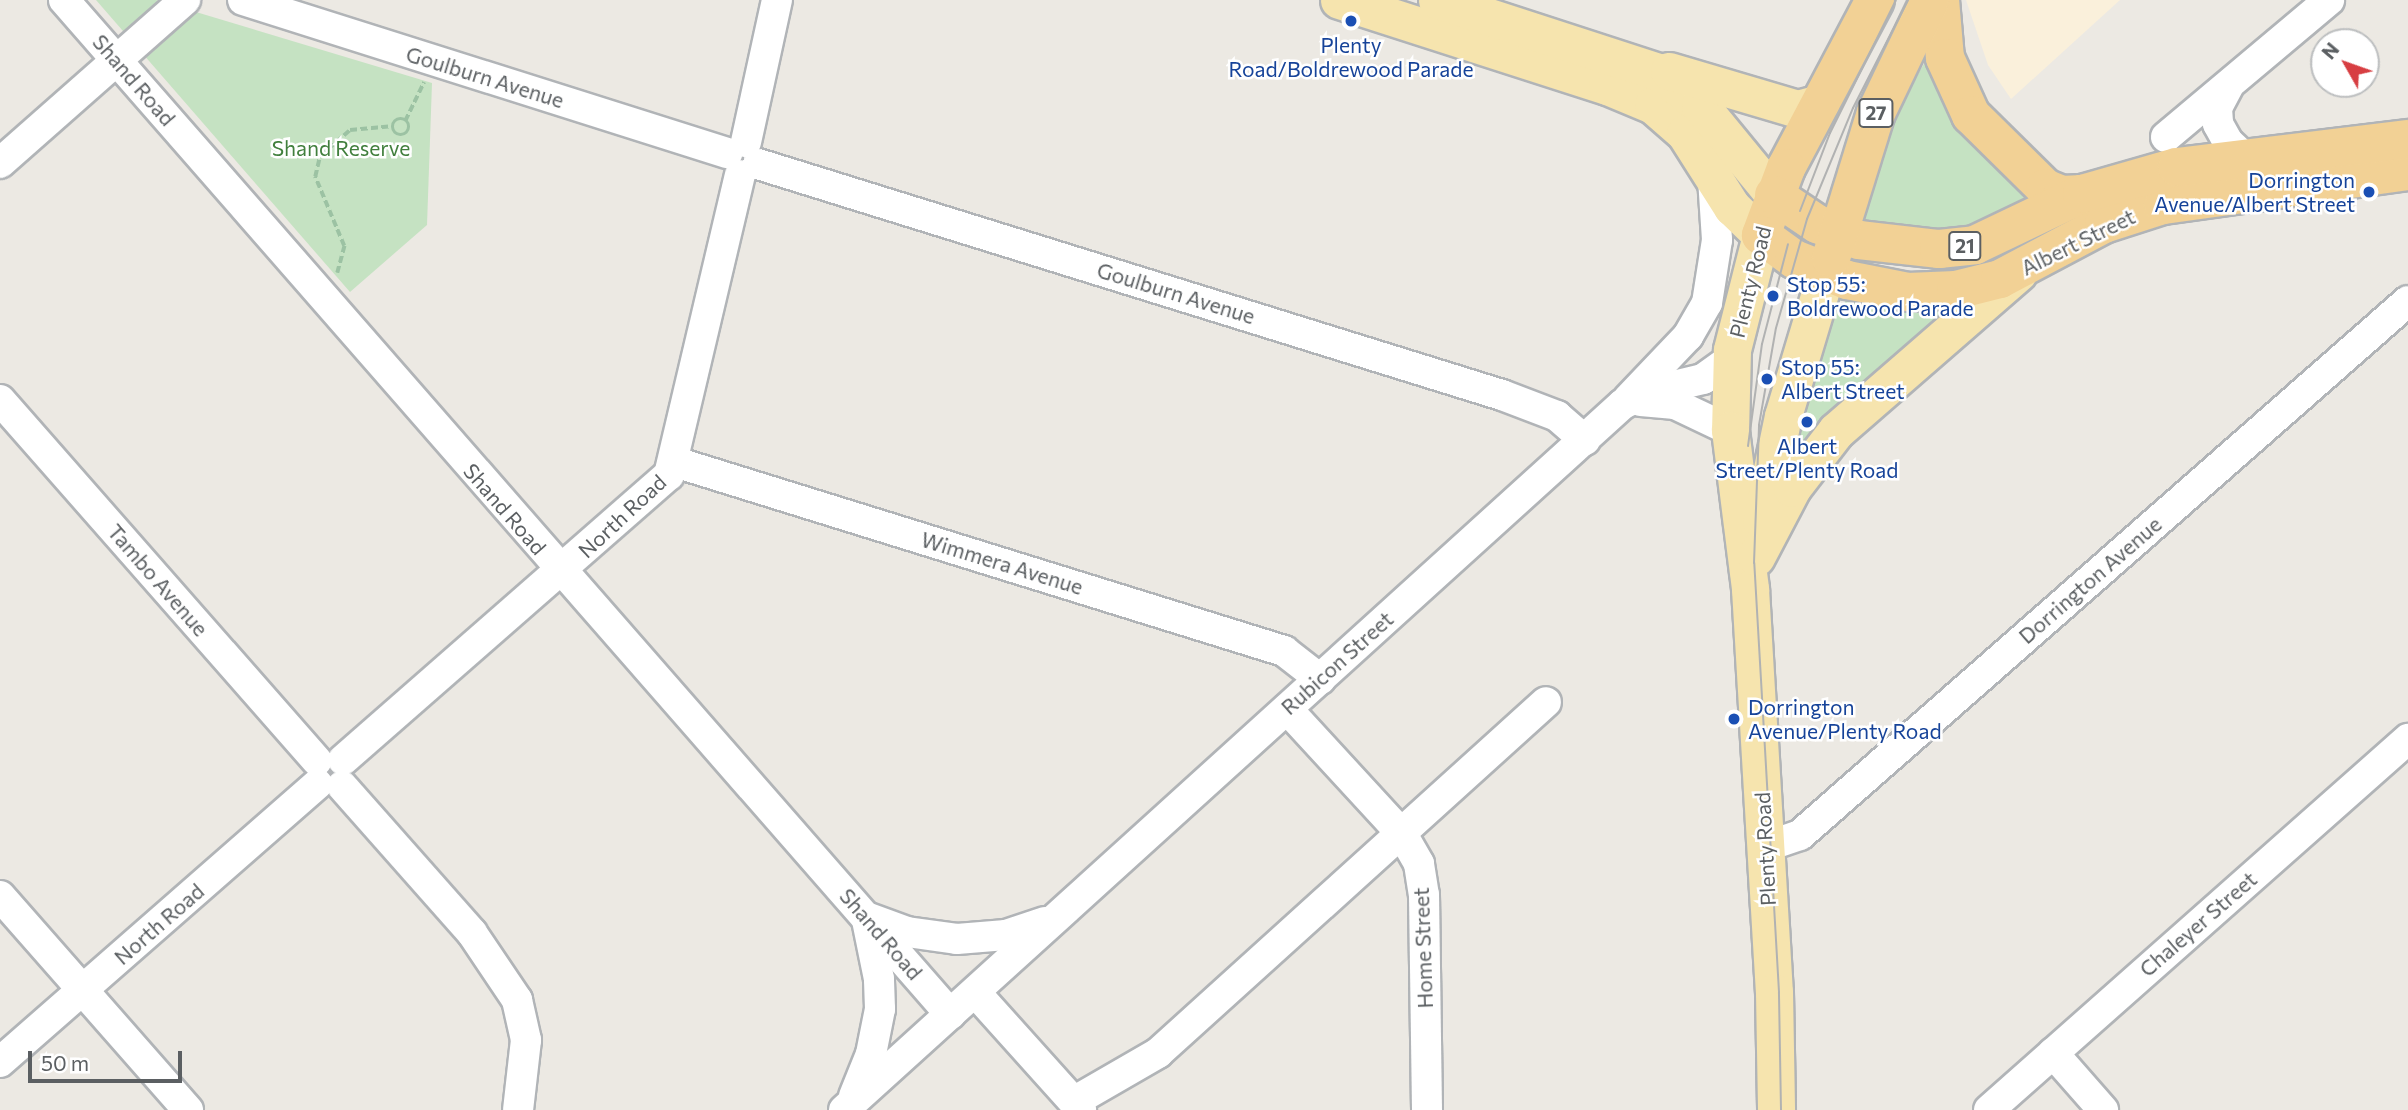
<!DOCTYPE html>
<html>
<head>
<meta charset="utf-8">
<style>
	body { margin:0 }
	#map { position:relative; width:2408px; height:1110px; overflow:hidden; background:#ece9e3; font-family:Commissioner,sans-serif }
	div>[style] { position:absolute }
	[style*='--x'] { left:calc(var(--x)*1px); top:calc(var(--y)*1px); width:calc(var(--w)*1px); rotate:calc(var(--a)*1deg) }
	.commercial>* { inset:0; background:#faf0db }
	.green>* { inset:0; background:#c5e2c2 }
	.path>* { height:3.5px; margin-top:-1.75px; transform-origin:0; background:repeating-linear-gradient(90deg,#9cc2a3 0 7px,transparent 0 10.5px) }
	.path>.ring { margin:-1.75px; padding:0; box-sizing:content-box; background:none; border:3.5px solid #9cc2a3; border-radius:50% }
	.roads { filter:drop-shadow(2px 0 #b1b4b7) drop-shadow(-2px 0 #b1b4b7) drop-shadow(0 2px #b1b4b7) drop-shadow(0 -2px #b1b4b7) }
	.minor>* { height:30px; margin:-15px; padding:0 15px; transform-origin:15px; border-radius:15px; background:#fff }
	.major>* { height:37px; margin:-18.5px; padding:0 18.5px; transform-origin:18.5px; border-radius:18.5px; background:#f6e4ae }
	.highway>* { height:38px; margin:-19px; padding:0 19px; transform-origin:19px; border-radius:19px; background:#f2d195 }
	.tram>* { height:2px; margin:-1px; padding:0 1px; transform-origin:1px; border-radius:1px; background:#b1b2b2 }
	.dots>* { width:19px; height:19px; translate:-50% -50%; box-sizing:border-box; border:4px solid #fff; border-radius:50% }
	span { translate:-50% -50%; white-space:nowrap; text-align:center; line-height:1.15; -webkit-text-stroke:5px #fff; paint-order:stroke }
	.shield-label span { padding:2px 5px; background:#fff; border:2px solid; border-radius:5px; -webkit-text-stroke-width:0 }
	.shield-label { font-size:19px; color:#5b5f62; font-weight:700 }
	.transit-label { font-size:21px; color:#164399 }
	.right { translate:-100% -50%; text-align:right }
	.left { translate:0 -50%; text-align:left }
	.street-label { font-size:21px; color:#5b5f62 }
	.park-label { font-size:21px; color:#417f3d }
	.north { position:absolute; left:2310px; top:28px; width:70px; height:70px; box-sizing:border-box; background:#fff; border:2px solid #bdbfc0; border-radius:50%; rotate:310deg; font-size:19px; font-weight:700; line-height:28px; text-align:center; color:#5b5f62 }
	.north::after { content:''; display:block; margin:auto; width:24px; height:32px; background:#d73e42; clip-path:polygon(50% 0,100% 100%,50% 72%,0 100%) }
	.scale { position:absolute; left:28px; top:1051px; width:154px; height:32px; box-sizing:border-box; border:4px solid #5b5f62; border-top:0; padding-left:9px; font-size:21px; line-height:24px; white-space:nowrap; color:#5b5f62; -webkit-text-stroke:5px #fff; paint-order:stroke }
</style>
</head>
<body>
<div id="map">
	<div class="commercial">
		<i style="clip-path:polygon(1966px 0,2120px 0,2011px 99px,1988px 65px)"></i>
	</div>
	<div class="green">
		<i style="clip-path:polygon(96px 0,156px 0,432px 83px,427px 225px,350px 292px)"></i>
		<i style="clip-path:polygon(1935px 45px,1941px 100px,1971px 144px,2040px 204px,1973px 231px,1898px 233px,1862px 222px,1897px 110px)"></i>
		<i style="clip-path:polygon(1846px 298px,1904px 309px,1951px 308px,1788px 477px,1796px 430px,1821px 365px,1823px 327px,1831px 305px,1843px 309px)"></i>
	</div>
	<div class="path">
		<i class="ring" style="left:393px;top:119px;width:12.5px;height:12.5px"></i>
		<i style="--x:405;--y:121;--w:43;--a:-64"></i>
		<i style="--x:337;--y:273;--w:28;--a:-75"></i>
		<i style="--x:344;--y:246;--w:75;--a:-112.8"></i>
		<i style="--x:315;--y:177;--w:22;--a:-77"></i>
		<i style="--x:320;--y:156;--w:40;--a:-41"></i>
		<i style="--x:350;--y:130;--w:44;--a:-5.2"></i>
	</div>
	<div class="roads">
		<div class="minor">
			<i style="--x:64;--y:0;--w:1347;--a:48.85"></i>
			<i style="--x:243;--y:0;--w:508;--a:17.54"></i>
			<i style="--x:2228;--y:87;--w:24;--a:118"></i>
			<i style="--x:2217;--y:108;--w:16;--a:86"></i>
			<i style="--x:2218;--y:124;--w:21;--a:61"></i>
			<i style="--x:2228;--y:142;--w:23;--a:43"></i>
			<i style="--x:2166;--y:137;--w:213;--a:-40"></i>
			<i style="--x:746;--y:142;--w:145;--a:-77.7"></i>
			<i style="--x:0;--y:163;--w:247;--a:-41.4"></i>
			<i style="--x:758;--y:164;--w:779;--a:17.25"></i>
			<i style="--x:1502;--y:395;--w:59;--a:20.9"></i>
			<i style="--x:1557;--y:416;--w:37;--a:41"></i>
			<i style="--x:1628;--y:399;--w:87;--a:-46.4"></i>
			<i style="--x:1688;--y:336;--w:38;--a:-60"></i>
			<i style="--x:1707;--y:303;--w:64;--a:-81"></i>
			<i style="--x:1717;--y:240;--w:62;--a:-93.7"></i>
			<i style="--x:0;--y:400;--w:480;--a:48.7"></i>
			<i style="--x:1641;--y:401;--w:34;--a:5"></i>
			<i style="--x:1675;--y:404;--w:61;--a:25.3"></i>
			<i style="--x:675;--y:462;--w:638;--a:17.24"></i>
			<i style="--x:1284;--y:651;--w:46;--a:37.9"></i>
			<i style="--x:1287;--y:709;--w:170;--a:47.4"></i>
			<i style="--x:1402;--y:834;--w:34;--a:60"></i>
			<i style="--x:1419;--y:864;--w:31;--a:81"></i>
			<i style="--x:1424;--y:895;--w:215;--a:89.2"></i>
			<i style="--x:343;--y:760;--w:433;--a:-41.2"></i>
			<i style="--x:669;--y:475;--w:308;--a:-76.7"></i>
			<i style="--x:342;--y:786;--w:196;--a:48.5"></i>
			<i style="--x:472;--y:933;--w:81;--a:56.1"></i>
			<i style="--x:517;--y:1000;--w:41;--a:77.3"></i>
			<i style="--x:526;--y:1040;--w:70;--a:96.5"></i>
			<i style="--x:1765;--y:847;--w:37;--a:-19"></i>
			<i style="--x:1800;--y:835;--w:809;--a:-41.29"></i>
			<i style="--x:0;--y:896;--w:285;--a:48.7"></i>
			<i style="--x:869;--y:918;--w:40;--a:20.2"></i>
			<i style="--x:907;--y:932;--w:50;--a:8"></i>
			<i style="--x:957;--y:939;--w:49;--a:-4.7"></i>
			<i style="--x:1006;--y:935;--w:41;--a:-18.4"></i>
			<i style="--x:975;--y:992;--w:159;--a:48.1"></i>
			<i style="--x:2053;--y:1053;--w:76;--a:48.7"></i>
			<i style="--x:0;--y:1062;--w:422;--a:-41.2"></i>
			<i style="--x:854;--y:1096;--w:45;--a:-68"></i>
			<i style="--x:871;--y:1054;--w:46;--a:-78.7"></i>
			<i style="--x:880;--y:1009;--w:30;--a:-92"></i>
			<i style="--x:879;--y:979;--w:60;--a:-101.5"></i>
			<i style="--x:1075;--y:1101;--w:96;--a:-30"></i>
			<i style="--x:1158;--y:1053;--w:523;--a:-42.13"></i>
			<i style="--x:844;--y:1110;--w:1051;--a:-42.19"></i>
			<i style="--x:1623;--y:404;--w:28;--a:-26"></i>
			<i style="--x:1648;--y:392;--w:57;--a:-13.3"></i>
			<i style="--x:1703;--y:379;--w:34;--a:-36"></i>
			<i style="--x:1989;--y:1110;--w:560;--a:-41.52"></i>
		</div>
		<div class="major">
			<i style="--x:1339;--y:0;--w:281;--a:17.8"></i>
			<i style="--x:1607;--y:86;--w:50;--a:22.4"></i>
			<i style="--x:1653;--y:105;--w:43;--a:41.2"></i>
			<i style="--x:1685;--y:133;--w:88;--a:57.6"></i>
			<i style="--x:1732;--y:207;--w:40;--a:44"></i>
			<i style="--x:1761;--y:235;--w:119;--a:104.2"></i>
			<i style="--x:1732;--y:350;--w:80;--a:91.4"></i>
			<i style="--x:1730;--y:430;--w:160;--a:82.8"></i>
			<i style="--x:1750;--y:589;--w:404;--a:86.6"></i>
			<i style="--x:1774;--y:992;--w:118;--a:89"></i>
			<i style="--x:1437;--y:0;--w:233;--a:18"></i>
			<i style="--x:1659;--y:72;--w:53;--a:38.8"></i>
			<i style="--x:1700;--y:105;--w:117;--a:50.6"></i>
			<i style="--x:1669;--y:71;--w:134;--a:16.5"></i>
			<i style="--x:1797;--y:109;--w:24;--a:-15"></i>
			<i style="--x:1761;--y:522;--w:108;--a:-78.3"></i>
			<i style="--x:1783;--y:416;--w:149;--a:-73.3"></i>
			<i style="--x:1756;--y:557;--w:78;--a:-62.4"></i>
			<i style="--x:1792;--y:488;--w:72;--a:-52.3"></i>
			<i style="--x:1836;--y:431;--w:241;--a:-41"></i>
		</div>
		<div class="highway">
			<i style="--x:1875;--y:0;--w:190;--a:117.9"></i>
			<i style="--x:1786;--y:168;--w:72;--a:110.5"></i>
			<i style="--x:1761;--y:235;--w:41;--a:36"></i>
			<i style="--x:1794;--y:259;--w:57;--a:21.6"></i>
			<i style="--x:1847;--y:280;--w:62;--a:11.1"></i>
			<i style="--x:1908;--y:292;--w:48;--a:-2.4"></i>
			<i style="--x:1956;--y:290;--w:45;--a:-14"></i>
			<i style="--x:2000;--y:279;--w:118;--a:-27.9"></i>
			<i style="--x:2104;--y:224;--w:62;--a:-17.9"></i>
			<i style="--x:2163;--y:205;--w:247;--a:-7.9"></i>
			<i style="--x:1940;--y:0;--w:58;--a:85.1"></i>
			<i style="--x:1945;--y:58;--w:63;--a:65.5"></i>
			<i style="--x:1971;--y:115;--w:104;--a:44.6"></i>
			<i style="--x:2045;--y:188;--w:18;--a:22"></i>
			<i style="--x:2062;--y:195;--w:20;--a:-3"></i>
			<i style="--x:1774;--y:195;--w:52;--a:34"></i>
			<i style="--x:1817;--y:224;--w:45;--a:20.9"></i>
			<i style="--x:1859;--y:240;--w:81;--a:6.4"></i>
			<i style="--x:1939;--y:249;--w:36;--a:-6"></i>
			<i style="--x:1975;--y:245;--w:119;--a:-25.5"></i>
			<i style="--x:2082;--y:194;--w:99;--a:-15.9"></i>
			<i style="--x:2177;--y:167;--w:233;--a:-6.9"></i>
			<i style="--x:1831;--y:258;--w:152;--a:-72.8"></i>
			<i style="--x:1876;--y:113;--w:125;--a:-64.5"></i>
		</div>
	</div>
	<div class="tram">
		<i style="--x:1800;--y:211;--w:84;--a:-69"></i>
		<i style="--x:1830;--y:133;--w:148;--a:-63.6"></i>
		<i style="--x:1748;--y:446;--w:103;--a:-82.2"></i>
		<i style="--x:1762;--y:344;--w:103;--a:-75.4"></i>
		<i style="--x:1781;--y:1110;--w:118;--a:-91"></i>
		<i style="--x:1779;--y:992;--w:430;--a:-93.3"></i>
		<i style="--x:1754;--y:563;--w:138;--a:-87.9"></i>
		<i style="--x:1759;--y:425;--w:98;--a:-80.1"></i>
		<i style="--x:1776;--y:328;--w:113;--a:-74.1"></i>
		<i style="--x:1807;--y:219;--w:120;--a:-67.5"></i>
		<i style="--x:1853;--y:108;--w:121;--a:-63"></i>
	</div>
	<div class="dots">
		<i style="left:1351px;top:21px;background:#1a4fb4"></i>
		<i style="left:2369px;top:192px;background:#1a4fb4"></i>
		<i style="left:1773px;top:296px;background:#1a4fb4"></i>
		<i style="left:1767px;top:379px;background:#1a4fb4"></i>
		<i style="left:1807px;top:422px;background:#1a4fb4"></i>
		<i style="left:1734px;top:719px;background:#1a4fb4"></i>
	</div>
	<div class="shield-label">
		<span style="left:1876px;top:113px">27</span>
		<span style="left:1965px;top:246px">21</span>
	</div>
	<div class="transit-label">
		<span style="left:1351px;top:57px">Plenty<br>Road/Boldrewood Parade</span>
		<span class="right" style="left:2355px;top:192px">Dorrington<br>Avenue/Albert Street</span>
		<span class="left" style="left:1787px;top:296px">Stop 55:<br>Boldrewood Parade</span>
		<span class="left" style="left:1781px;top:379px">Stop 55:<br>Albert Street</span>
		<span style="left:1807px;top:458px">Albert<br>Street/Plenty Road</span>
		<span class="left" style="left:1748px;top:719px">Dorrington<br>Avenue/Plenty Road</span>
	</div>
	<div class="street-label">
		<span style="left:485px;top:77px;rotate:17deg">Goulburn Avenue</span>
		<span style="left:134px;top:80px;rotate:49deg">Shand Road</span>
		<span style="left:2078px;top:242px;rotate:-26deg">Albert Street</span>
		<span style="left:1750px;top:282px;rotate:-76deg">Plenty Road</span>
		<span style="left:1176px;top:293px;rotate:17deg">Goulburn Avenue</span>
		<span style="left:505px;top:509px;rotate:49deg">Shand Road</span>
		<span style="left:622px;top:516px;rotate:-43deg">North Road</span>
		<span style="left:1002px;top:563px;rotate:17deg">Wimmera Avenue</span>
		<span style="left:158px;top:580px;rotate:49deg">Tambo Avenue</span>
		<span style="left:2090px;top:580px;rotate:-41deg">Dorrington Avenue</span>
		<span style="left:1337px;top:663px;rotate:-42deg">Rubicon Street</span>
		<span style="left:1765px;top:849px;rotate:-93deg">Plenty Road</span>
		<span style="left:159px;top:924px;rotate:-41deg">North Road</span>
		<span style="left:2198px;top:924px;rotate:-41deg">Chaleyer Street</span>
		<span style="left:881px;top:934px;rotate:49deg">Shand Road</span>
		<span style="left:1423px;top:948px;rotate:-92deg">Home Street</span>
	</div>
	<div class="park-label">
		<span style="left:341px;top:148px">Shand Reserve</span>
	</div>
	<div class="north">N</div>
	<div class="scale">50 m</div>
</div>
</body>
</html>
